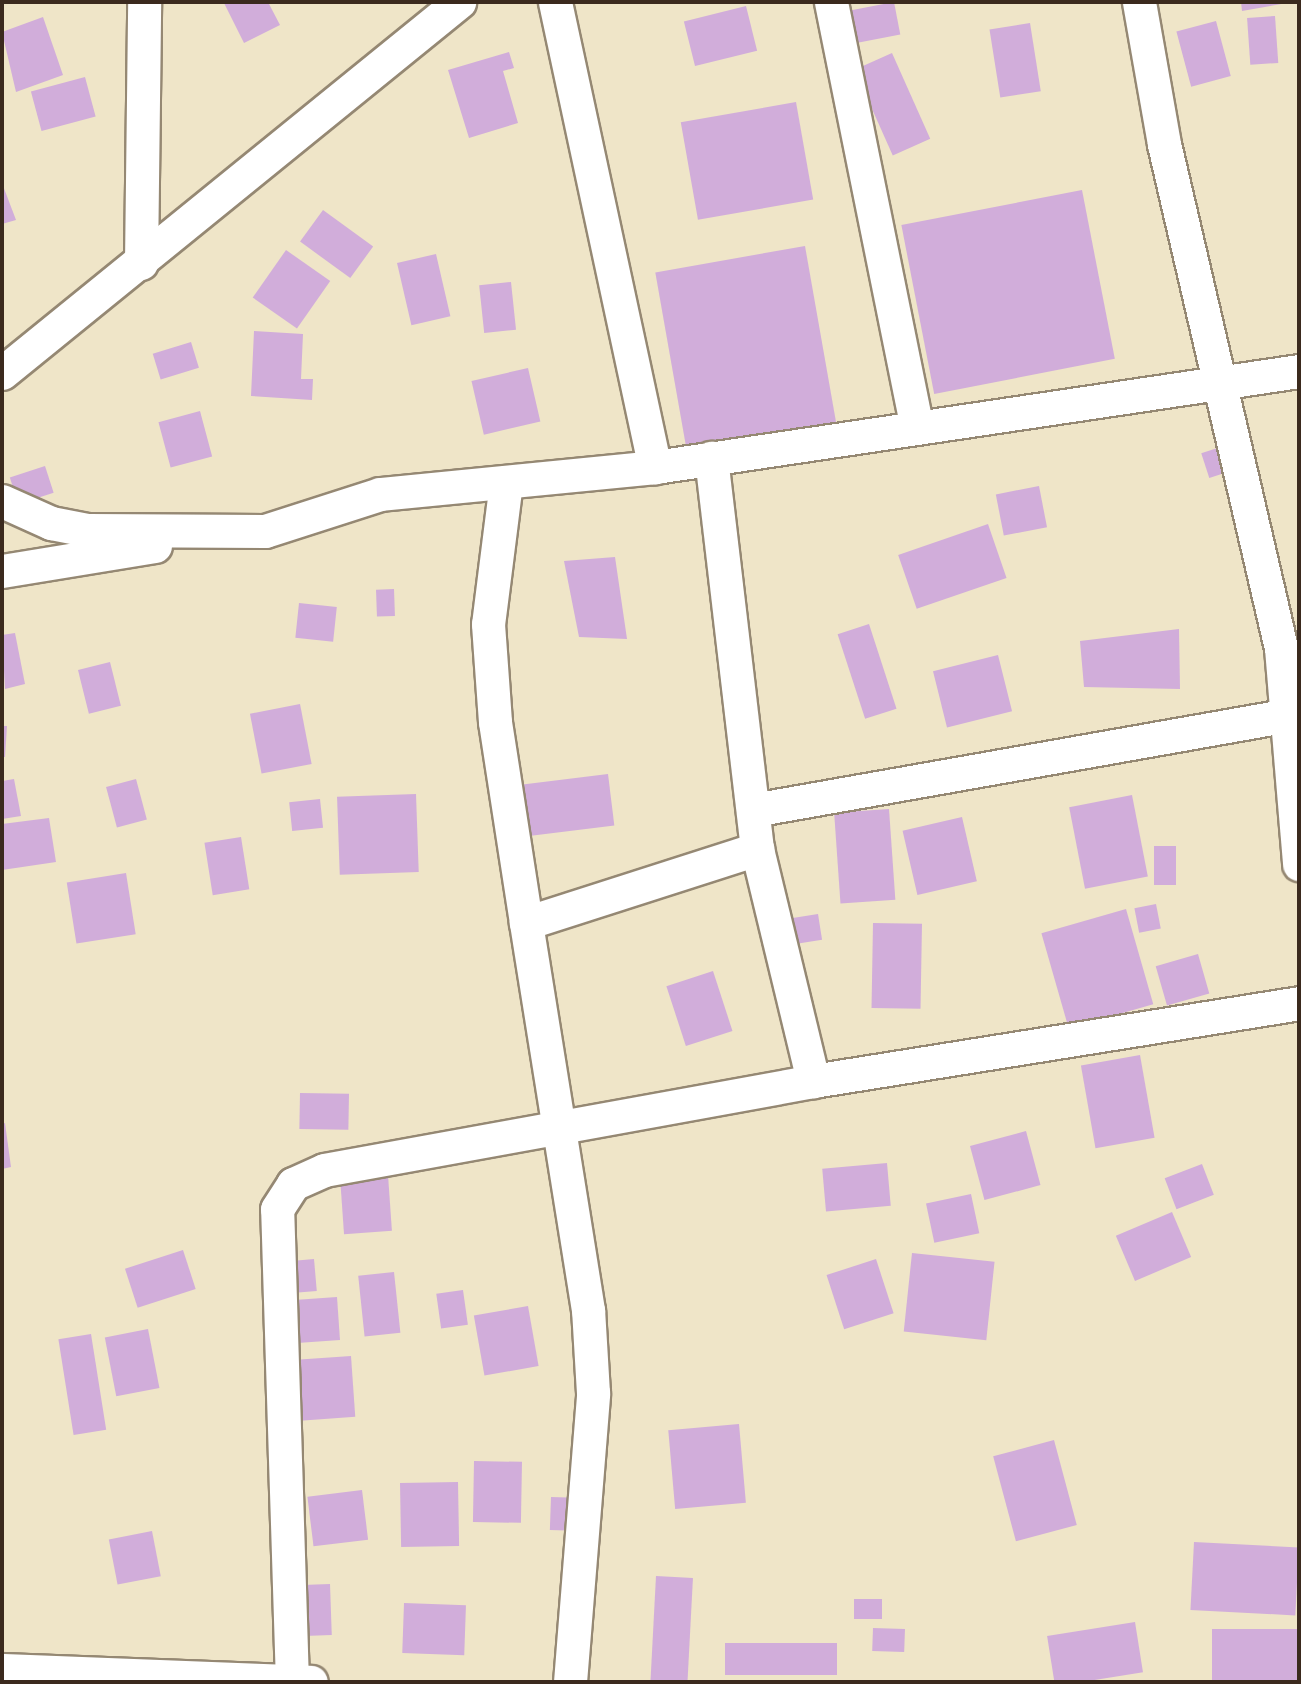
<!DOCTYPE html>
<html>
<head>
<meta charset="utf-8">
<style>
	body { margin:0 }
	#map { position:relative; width:1301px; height:1684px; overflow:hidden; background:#efe5c8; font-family:"IM FELL Great Primer",serif }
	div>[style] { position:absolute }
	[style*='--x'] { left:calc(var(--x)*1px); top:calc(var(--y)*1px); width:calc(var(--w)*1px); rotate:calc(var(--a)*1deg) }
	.building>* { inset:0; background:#d1adda; transform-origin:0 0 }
	.roads { filter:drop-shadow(2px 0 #958873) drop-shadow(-2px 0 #958873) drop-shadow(0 2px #958873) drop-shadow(0 -2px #958873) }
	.minor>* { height:33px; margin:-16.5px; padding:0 16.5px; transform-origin:16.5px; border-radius:16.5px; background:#fff }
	span { translate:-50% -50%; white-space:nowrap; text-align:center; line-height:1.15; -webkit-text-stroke:6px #fbf7ec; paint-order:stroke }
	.frame { position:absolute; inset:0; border:4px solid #3b2a1e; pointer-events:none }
</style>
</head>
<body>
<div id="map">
	<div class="building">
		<i style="clip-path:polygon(268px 2px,280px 25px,244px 43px,224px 3px)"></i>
		<i style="left:894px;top:2px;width:33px;height:58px;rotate:79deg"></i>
		<i style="clip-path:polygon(1241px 2px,1287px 2px,1287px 3px,1242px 11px)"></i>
		<i style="left:746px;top:6px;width:46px;height:64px;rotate:76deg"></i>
		<i style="left:1275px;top:16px;width:47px;height:28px;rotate:86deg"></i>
		<i style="clip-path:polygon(43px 17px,63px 75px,16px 92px,2px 32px)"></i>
		<i style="left:1216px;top:21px;width:57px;height:41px;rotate:75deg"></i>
		<i style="left:1030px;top:23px;width:69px;height:41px;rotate:81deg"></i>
		<i style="clip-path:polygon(509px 52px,514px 68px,503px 71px,518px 123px,469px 138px,448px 70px)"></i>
		<i style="left:892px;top:53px;width:94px;height:41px;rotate:66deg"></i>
		<i style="left:85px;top:77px;width:41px;height:56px;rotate:75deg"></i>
		<i style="left:796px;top:102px;width:99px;height:117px;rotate:80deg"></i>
		<i style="clip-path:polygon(2px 183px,16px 220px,2px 224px)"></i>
		<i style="left:1082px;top:190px;width:172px;height:184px;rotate:79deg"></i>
		<i style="left:323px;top:210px;width:62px;height:39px;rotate:36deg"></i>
		<i style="left:805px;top:246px;width:187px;height:152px;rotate:80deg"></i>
		<i style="left:286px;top:250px;width:54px;height:58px;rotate:35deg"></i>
		<i style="left:436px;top:254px;width:64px;height:40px;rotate:77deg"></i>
		<i style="left:511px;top:282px;width:48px;height:32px;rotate:84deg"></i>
		<i style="clip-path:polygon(254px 331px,303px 334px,301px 379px,313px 379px,312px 400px,251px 396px)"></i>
		<i style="left:191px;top:342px;width:27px;height:40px;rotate:73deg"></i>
		<i style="left:528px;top:368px;width:55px;height:58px;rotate:77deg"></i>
		<i style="left:200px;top:411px;width:47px;height:43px;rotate:75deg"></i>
		<i style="left:1245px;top:439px;width:26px;height:46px;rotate:72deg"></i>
		<i style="left:45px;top:466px;width:28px;height:37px;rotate:72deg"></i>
		<i style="left:1039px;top:486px;width:42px;height:44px;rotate:79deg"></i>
		<i style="left:988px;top:524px;width:57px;height:95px;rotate:71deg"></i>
		<i style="clip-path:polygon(615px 557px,627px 639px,579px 637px,564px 561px)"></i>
		<i style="left:394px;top:589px;width:27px;height:18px;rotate:88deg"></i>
		<i style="left:299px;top:603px;width:38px;height:35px;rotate:6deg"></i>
		<i style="left:869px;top:624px;width:89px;height:33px;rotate:72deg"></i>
		<i style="clip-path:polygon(1179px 629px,1180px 689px,1084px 687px,1080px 641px)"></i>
		<i style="clip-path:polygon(15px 633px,25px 684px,5px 689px,2px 635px)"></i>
		<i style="left:998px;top:655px;width:58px;height:67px;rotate:76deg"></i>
		<i style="left:110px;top:662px;width:45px;height:33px;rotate:76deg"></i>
		<i style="left:300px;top:704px;width:61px;height:51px;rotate:79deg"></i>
		<i style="clip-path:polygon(2px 726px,7px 726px,5px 757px,2px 757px)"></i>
		<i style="left:608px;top:774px;width:52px;height:92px;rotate:83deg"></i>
		<i style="clip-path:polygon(14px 779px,21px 816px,2px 819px,2px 781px)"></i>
		<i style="left:136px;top:779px;width:42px;height:31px;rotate:75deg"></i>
		<i style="left:416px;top:794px;width:78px;height:79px;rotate:88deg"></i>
		<i style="left:1132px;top:795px;width:83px;height:64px;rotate:79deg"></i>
		<i style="left:320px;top:799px;width:29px;height:31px;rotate:84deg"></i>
		<i style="left:889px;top:809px;width:91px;height:55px;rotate:86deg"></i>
		<i style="left:962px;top:817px;width:66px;height:61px;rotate:77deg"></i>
		<i style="clip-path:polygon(49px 818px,56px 862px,2px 870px,2px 824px)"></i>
		<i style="left:241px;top:837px;width:53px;height:37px;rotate:81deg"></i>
		<i style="left:1154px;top:846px;width:22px;height:39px"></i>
		<i style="left:126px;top:873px;width:62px;height:60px;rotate:81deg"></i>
		<i style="left:1156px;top:904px;width:25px;height:22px;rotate:79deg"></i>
		<i style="left:1126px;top:909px;width:99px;height:88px;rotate:74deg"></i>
		<i style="left:818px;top:914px;width:26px;height:32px;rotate:81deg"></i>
		<i style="left:873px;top:923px;width:49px;height:85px;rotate:1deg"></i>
		<i style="left:1198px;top:954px;width:41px;height:44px;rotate:74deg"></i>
		<i style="left:713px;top:971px;width:63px;height:49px;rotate:72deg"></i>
		<i style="left:1140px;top:1055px;width:84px;height:60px;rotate:80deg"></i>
		<i style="left:300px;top:1093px;width:49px;height:36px;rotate:1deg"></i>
		<i style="clip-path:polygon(5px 1123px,11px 1167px,2px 1169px,2px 1124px)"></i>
		<i style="left:1026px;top:1131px;width:56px;height:58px;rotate:75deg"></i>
		<i style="left:887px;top:1163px;width:43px;height:65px;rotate:85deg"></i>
		<i style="left:1202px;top:1164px;width:33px;height:40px;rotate:69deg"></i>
		<i style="left:388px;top:1175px;width:56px;height:48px;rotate:86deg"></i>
		<i style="left:971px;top:1194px;width:40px;height:46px;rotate:78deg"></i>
		<i style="left:1172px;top:1212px;width:49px;height:61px;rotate:67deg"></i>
		<i style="left:183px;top:1250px;width:41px;height:61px;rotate:72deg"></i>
		<i style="left:912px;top:1253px;width:83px;height:79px;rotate:6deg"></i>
		<i style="left:314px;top:1259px;width:32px;height:31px;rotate:85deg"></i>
		<i style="left:876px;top:1259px;width:57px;height:52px;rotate:72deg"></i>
		<i style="left:394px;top:1272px;width:61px;height:36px;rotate:84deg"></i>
		<i style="left:463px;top:1290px;width:35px;height:27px;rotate:82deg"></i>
		<i style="left:337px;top:1297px;width:43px;height:50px;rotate:86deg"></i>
		<i style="left:528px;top:1306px;width:61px;height:55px;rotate:80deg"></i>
		<i style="left:148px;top:1329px;width:60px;height:44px;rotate:79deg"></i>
		<i style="left:91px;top:1334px;width:97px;height:33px;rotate:81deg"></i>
		<i style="left:351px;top:1356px;width:61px;height:62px;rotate:86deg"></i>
		<i style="left:739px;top:1424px;width:79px;height:71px;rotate:85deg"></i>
		<i style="left:1054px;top:1440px;width:88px;height:63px;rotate:75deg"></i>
		<i style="left:474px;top:1461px;width:48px;height:61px;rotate:1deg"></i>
		<i style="left:458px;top:1482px;width:64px;height:58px;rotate:89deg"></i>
		<i style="left:362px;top:1490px;width:50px;height:55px;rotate:83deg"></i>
		<i style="left:551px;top:1497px;width:25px;height:33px;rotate:2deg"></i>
		<i style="left:152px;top:1531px;width:46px;height:44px;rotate:79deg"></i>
		<i style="left:1194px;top:1542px;width:105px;height:68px;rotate:3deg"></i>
		<i style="left:656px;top:1576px;width:37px;height:106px;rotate:3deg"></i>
		<i style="left:330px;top:1584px;width:51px;height:28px;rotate:88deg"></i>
		<i style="left:854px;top:1599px;width:28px;height:20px"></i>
		<i style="left:404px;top:1603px;width:62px;height:50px;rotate:2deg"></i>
		<i style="left:1135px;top:1622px;width:51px;height:89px;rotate:81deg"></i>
		<i style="left:873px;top:1628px;width:32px;height:23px;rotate:2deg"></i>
		<i style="left:1299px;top:1629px;width:51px;height:87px;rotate:90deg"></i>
		<i style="left:725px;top:1643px;width:112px;height:32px"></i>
	</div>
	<div class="roads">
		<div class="minor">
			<i style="--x:555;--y:2;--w:476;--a:77.9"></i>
			<i style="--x:655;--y:467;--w:651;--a:-8.48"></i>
			<i style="--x:831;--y:2;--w:431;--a:78.6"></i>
			<i style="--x:1139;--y:2;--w:144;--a:80"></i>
			<i style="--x:1164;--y:144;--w:517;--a:76.93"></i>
			<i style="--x:1281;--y:648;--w:217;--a:85.2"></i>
			<i style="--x:141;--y:263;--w:261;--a:-89.3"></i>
			<i style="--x:2;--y:373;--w:589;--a:-39.07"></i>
			<i style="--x:506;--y:482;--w:143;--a:97.2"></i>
			<i style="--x:488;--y:624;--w:98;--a:85.9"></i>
			<i style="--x:495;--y:722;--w:203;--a:81.2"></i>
			<i style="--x:2;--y:501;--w:54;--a:24.2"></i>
			<i style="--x:51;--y:523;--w:38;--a:11"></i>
			<i style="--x:88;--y:530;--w:177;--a:0.3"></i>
			<i style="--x:265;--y:531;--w:121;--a:-17.8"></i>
			<i style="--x:380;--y:494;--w:276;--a:-5.6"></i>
			<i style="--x:2;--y:571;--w:155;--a:-9.3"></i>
			<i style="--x:753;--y:810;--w:544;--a:-10.05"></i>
			<i style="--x:757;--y:849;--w:239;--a:76.4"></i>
			<i style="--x:2;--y:1670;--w:309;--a:2.2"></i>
			<i style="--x:292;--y:1682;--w:473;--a:-91.8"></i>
			<i style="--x:277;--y:1209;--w:30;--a:-57"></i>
			<i style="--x:293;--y:1184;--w:34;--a:-24"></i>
			<i style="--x:324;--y:1170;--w:497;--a:-10.3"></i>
			<i style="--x:813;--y:1081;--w:492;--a:-9.1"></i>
			<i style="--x:570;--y:1682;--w:290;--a:-85.4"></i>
			<i style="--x:593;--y:1393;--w:83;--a:-93.4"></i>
			<i style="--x:588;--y:1310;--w:392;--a:-99.1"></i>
			<i style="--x:526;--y:923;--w:243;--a:-17.8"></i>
			<i style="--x:757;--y:849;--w:394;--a:-96.7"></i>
		</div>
	</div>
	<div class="frame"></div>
</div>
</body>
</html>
